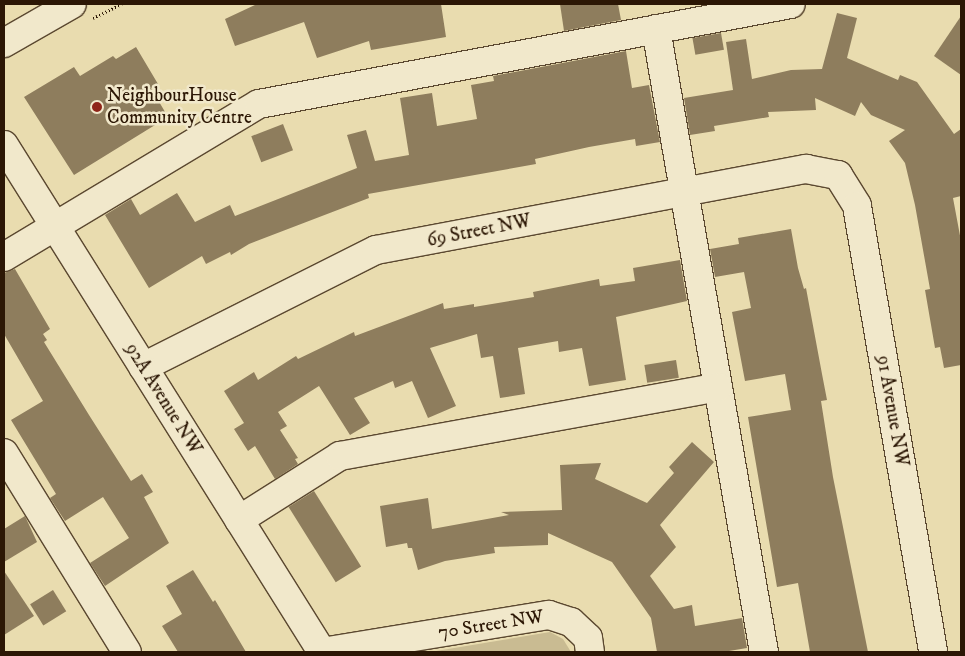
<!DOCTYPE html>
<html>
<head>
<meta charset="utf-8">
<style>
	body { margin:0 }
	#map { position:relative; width:965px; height:656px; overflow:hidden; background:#e9dcaf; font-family:"IM FELL DW Pica",serif }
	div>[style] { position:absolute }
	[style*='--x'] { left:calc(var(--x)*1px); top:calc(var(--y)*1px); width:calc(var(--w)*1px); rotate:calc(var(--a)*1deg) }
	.green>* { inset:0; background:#c9bb92 }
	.building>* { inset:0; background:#8e7d5d; transform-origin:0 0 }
	.path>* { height:3px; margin-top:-1.5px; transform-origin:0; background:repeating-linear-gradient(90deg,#2c1705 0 1px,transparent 0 3.5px) }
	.roads { filter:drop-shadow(1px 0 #5b4830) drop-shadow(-1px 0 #5b4830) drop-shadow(0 1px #5b4830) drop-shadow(0 -1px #5b4830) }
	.minor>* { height:28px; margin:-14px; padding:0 14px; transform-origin:14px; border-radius:14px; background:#f1e8cb }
	.dots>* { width:14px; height:14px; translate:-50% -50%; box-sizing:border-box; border:2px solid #f1e8cb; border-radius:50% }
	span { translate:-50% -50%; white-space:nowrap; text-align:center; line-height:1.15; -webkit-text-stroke:5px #f1e8cb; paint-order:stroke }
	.poi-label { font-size:19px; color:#2c1705 }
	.left { translate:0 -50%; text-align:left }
	.street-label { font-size:19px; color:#2c1705 }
	.frame { position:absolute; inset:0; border:5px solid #2c1705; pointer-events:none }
</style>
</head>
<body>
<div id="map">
	<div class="green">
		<i style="clip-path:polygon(550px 632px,563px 639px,571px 652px,430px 652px)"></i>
	</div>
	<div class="building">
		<i style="clip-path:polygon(257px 4px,441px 4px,446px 37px,371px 50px,369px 41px,317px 58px,304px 22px,235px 46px,225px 19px)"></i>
		<i style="clip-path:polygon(560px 4px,618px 4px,621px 20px,564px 31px)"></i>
		<i style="clip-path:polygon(837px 13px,857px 18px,847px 58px,898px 80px,900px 75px,917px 82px,954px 134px,961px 129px,961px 196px,953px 198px,961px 241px,961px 365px,944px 368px,940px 347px,935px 348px,925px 290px,930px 289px,915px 205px,905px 163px,889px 141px,905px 130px,871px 115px,861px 102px,855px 116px,815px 98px,816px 110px,768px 112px,769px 117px,714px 126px,715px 131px,690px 135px,684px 98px,733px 90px,726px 42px,746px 39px,752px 79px,791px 70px,822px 69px)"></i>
		<i style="clip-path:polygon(961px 16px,961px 75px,934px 56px)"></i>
		<i style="left:721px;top:33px;width:17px;height:29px;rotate:80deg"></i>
		<i style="clip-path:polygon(136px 47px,158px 84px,151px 88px,168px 117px,74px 175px,24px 97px,74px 67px,80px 76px,113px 56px,116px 59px)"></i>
		<i style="clip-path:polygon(626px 51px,632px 88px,649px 85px,660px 142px,636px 146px,635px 139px,589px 147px,535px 159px,536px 164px,368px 194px,369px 198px,249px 244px,231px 255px,230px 252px,206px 264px,202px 256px,149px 288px,105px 215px,131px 199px,140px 215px,177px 193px,195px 222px,230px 205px,235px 216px,357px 168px,347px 135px,366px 130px,375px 161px,409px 155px,400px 98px,432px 93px,437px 126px,477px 119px,471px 85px,494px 81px,493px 76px)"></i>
		<i style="left:283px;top:124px;width:28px;height:34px;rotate:69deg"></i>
		<i style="clip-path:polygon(791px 229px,798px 268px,804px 289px,806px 288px,822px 374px,827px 400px,821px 401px,833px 477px,868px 652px,810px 652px,798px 583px,777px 587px,748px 417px,791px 410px,785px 374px,745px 381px,732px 312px,751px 308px,744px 272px,715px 277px,710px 249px,739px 244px,738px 238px)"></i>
		<i style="clip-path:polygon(680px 260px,687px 301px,616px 317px,626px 380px,589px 386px,582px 348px,559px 352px,558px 341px,518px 348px,525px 394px,500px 398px,493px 356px,481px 358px,477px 334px,430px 348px,456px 406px,428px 418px,412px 381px,395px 388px,393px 381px,354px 398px,370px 423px,350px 435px,319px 386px,278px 412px,287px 426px,280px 430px,298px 458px,295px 459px,298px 464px,275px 479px,255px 446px,248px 451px,234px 429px,244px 423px,224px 391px,254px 372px,258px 380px,296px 356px,298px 359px,354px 332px,355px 336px,443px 303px,444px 309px,474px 304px,474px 307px,534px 297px,533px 292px,599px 279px,600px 286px,635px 281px,633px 268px)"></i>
		<i style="clip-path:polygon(15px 269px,50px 329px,43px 334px,47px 340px,44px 342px,89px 415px,131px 481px,142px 474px,153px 492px,144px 497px,169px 543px,105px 586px,90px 563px,129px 538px,103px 497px,65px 521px,50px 498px,56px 494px,11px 420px,43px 401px,4px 334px,4px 273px)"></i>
		<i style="left:676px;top:360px;width:18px;height:32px;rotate:81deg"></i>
		<i style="clip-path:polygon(692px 442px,714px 462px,660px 525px,676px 547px,650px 576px,674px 609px,692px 605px,695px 626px,742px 618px,747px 648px,723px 652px,657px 652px,651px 618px,612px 562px,548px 533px,548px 545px,494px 547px,495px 553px,445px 561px,418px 570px,412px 548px,408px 548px,407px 543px,386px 547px,380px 506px,428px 498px,432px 529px,509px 515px,501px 512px,562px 510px,560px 465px,601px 463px,595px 479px,647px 503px,674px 473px,669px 467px)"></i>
		<i style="left:314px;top:491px;width:89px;height:30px;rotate:58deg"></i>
		<i style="clip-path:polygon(25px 516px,37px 542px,4px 562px,4px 529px)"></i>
		<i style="clip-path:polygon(193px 570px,213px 602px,215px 600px,246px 652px,178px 652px,162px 626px,182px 614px,166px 586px)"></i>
		<i style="clip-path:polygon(4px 571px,34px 616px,4px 635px)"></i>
		<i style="left:53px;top:590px;width:25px;height:27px;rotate:58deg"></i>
	</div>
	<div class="path">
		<i style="--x:93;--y:18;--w:32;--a:-26"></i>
	</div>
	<div class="roads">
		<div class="minor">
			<i style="--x:656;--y:29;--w:632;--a:80.17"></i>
			<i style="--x:4;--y:43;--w:78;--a:-29.8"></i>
			<i style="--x:4;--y:145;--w:598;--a:57.9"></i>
			<i style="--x:4;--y:257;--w:297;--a:-31"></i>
			<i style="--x:259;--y:104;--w:541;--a:-10.65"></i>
			<i style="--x:143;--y:367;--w:261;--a:-26.7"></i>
			<i style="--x:376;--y:250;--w:438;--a:-10.7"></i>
			<i style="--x:806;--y:169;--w:33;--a:11"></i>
			<i style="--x:838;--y:175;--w:36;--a:58"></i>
			<i style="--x:857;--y:206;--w:452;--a:80.3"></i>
			<i style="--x:4;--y:453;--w:234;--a:58.3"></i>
			<i style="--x:239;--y:520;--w:120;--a:-32.4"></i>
			<i style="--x:340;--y:456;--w:384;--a:-10.3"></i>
			<i style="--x:322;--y:652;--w:230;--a:-9.3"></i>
			<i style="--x:549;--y:615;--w:23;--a:18"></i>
			<i style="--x:571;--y:622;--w:23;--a:43"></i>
			<i style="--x:588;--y:638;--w:14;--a:82"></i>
		</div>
	</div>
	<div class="dots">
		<i style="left:97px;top:107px;background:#8f2418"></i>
	</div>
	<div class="poi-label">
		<span class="left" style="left:107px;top:107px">NeighbourHouse<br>Community Centre</span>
	</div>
	<div class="street-label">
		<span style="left:479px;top:231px;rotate:-11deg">69 Street NW</span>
		<span style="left:163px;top:399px;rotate:58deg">92A Avenue NW</span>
		<span style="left:892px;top:411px;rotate:80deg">91 Avenue NW</span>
		<span style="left:491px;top:625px;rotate:-9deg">70 Street NW</span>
	</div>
	<div class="frame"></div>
</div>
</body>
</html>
